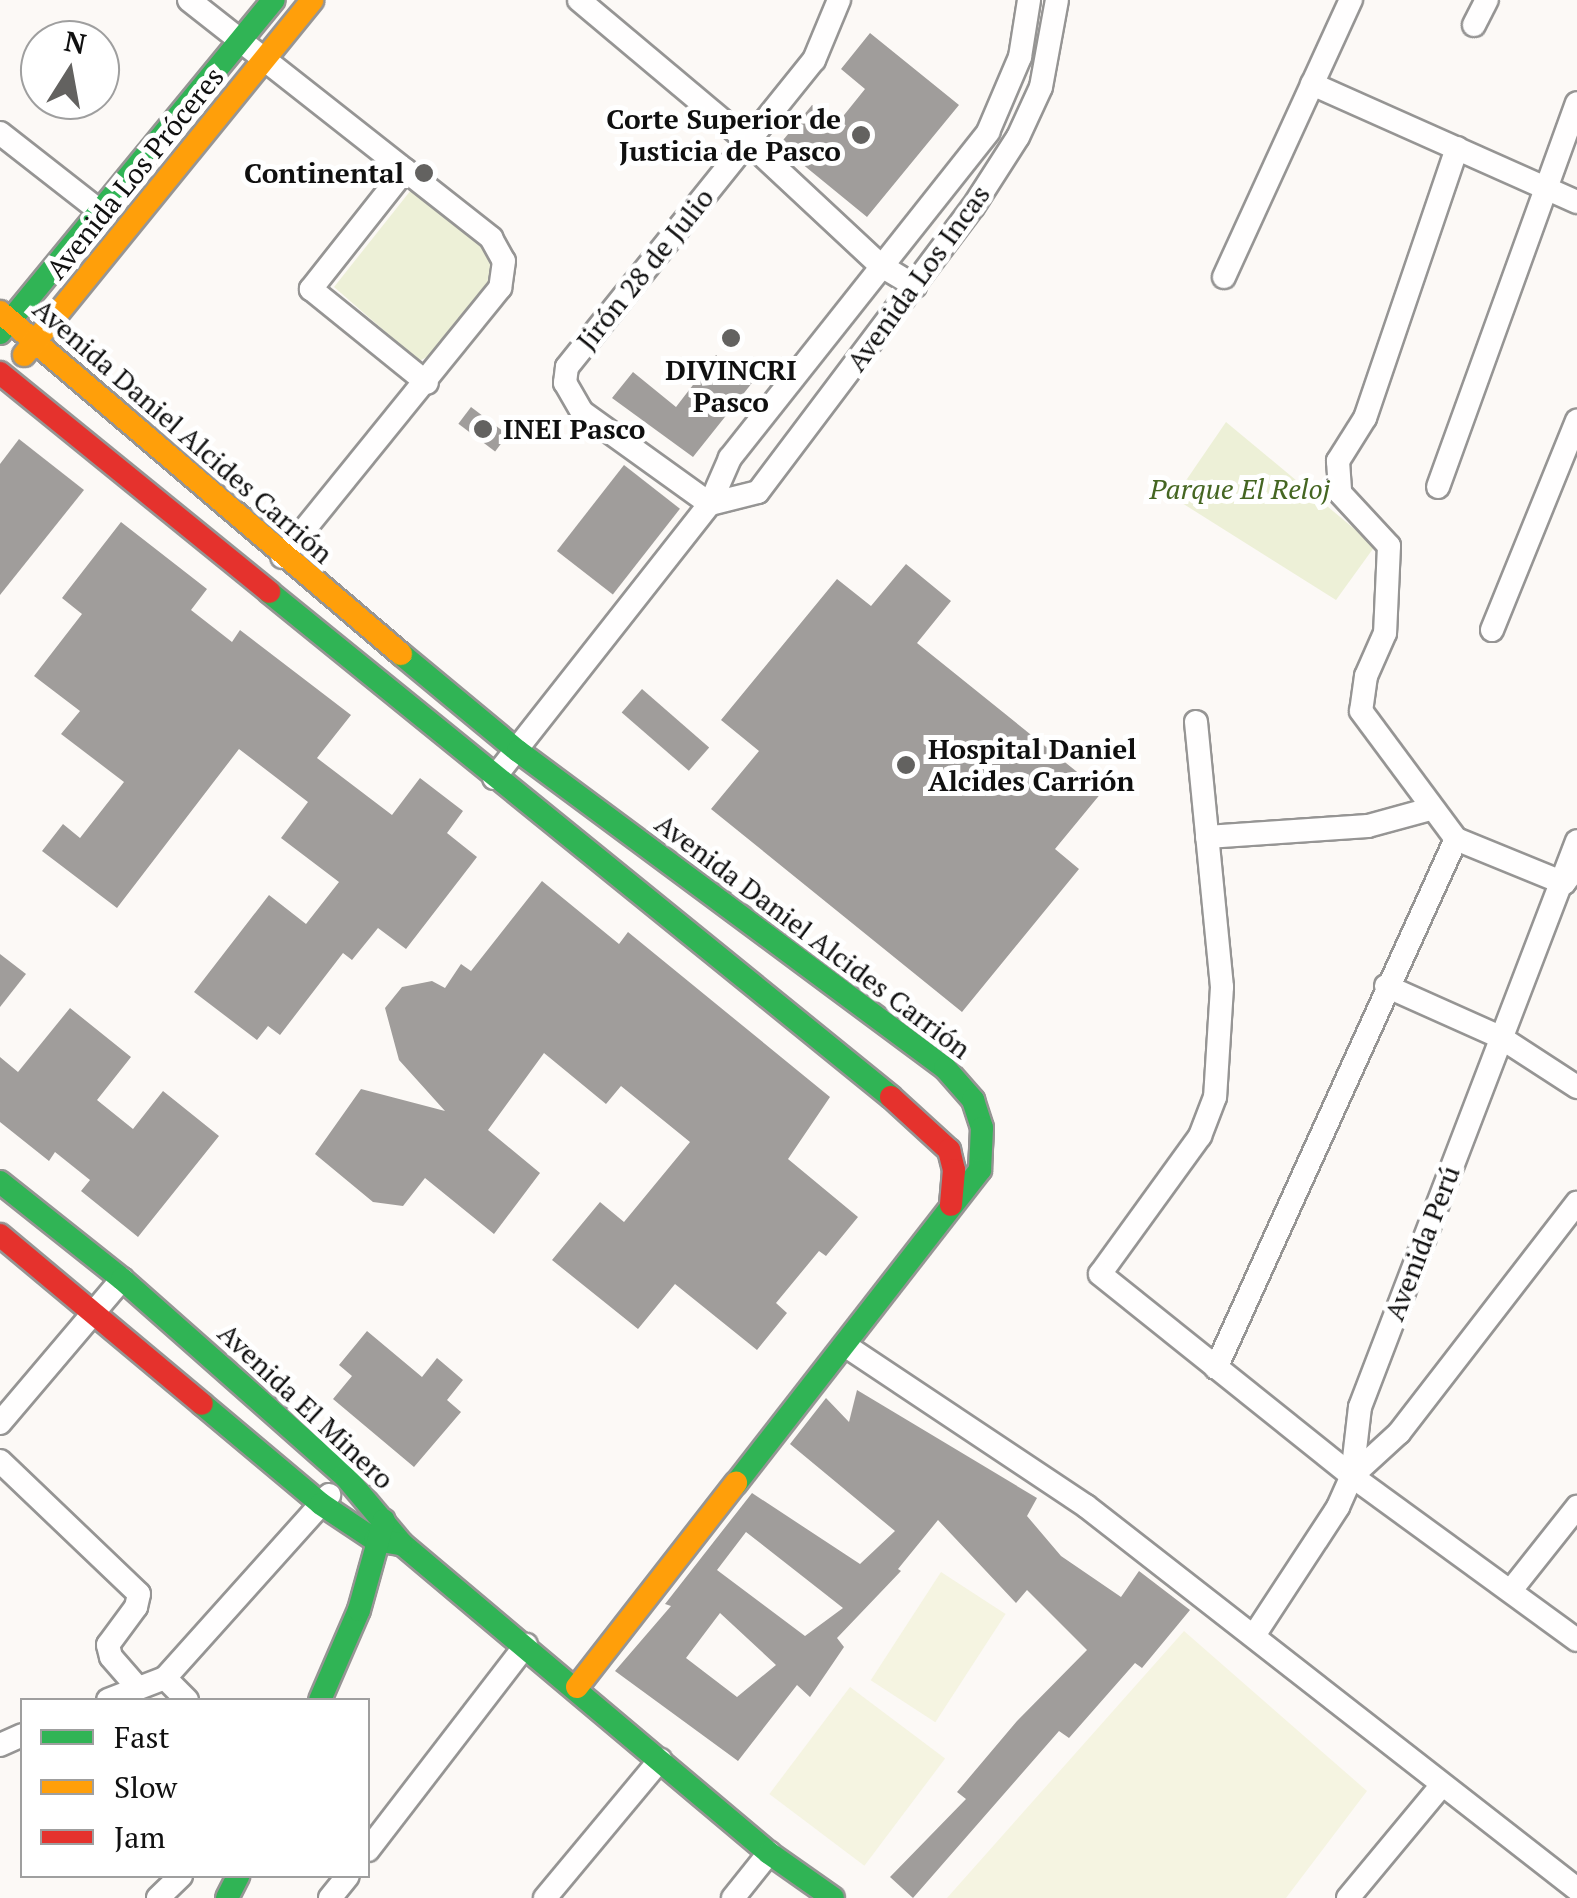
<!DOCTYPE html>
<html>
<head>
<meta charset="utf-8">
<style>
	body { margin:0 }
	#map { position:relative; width:1577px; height:1898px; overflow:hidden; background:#fcf9f6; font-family:"PT Serif",serif }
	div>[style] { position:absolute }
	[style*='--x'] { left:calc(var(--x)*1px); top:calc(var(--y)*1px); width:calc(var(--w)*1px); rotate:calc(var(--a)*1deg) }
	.green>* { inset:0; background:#edf0d7 }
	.pitch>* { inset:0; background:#f5f4e1; transform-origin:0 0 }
	.building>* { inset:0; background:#a09d9b; transform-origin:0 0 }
	.roads { filter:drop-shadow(2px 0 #969594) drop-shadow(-2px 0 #969594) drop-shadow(0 2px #969594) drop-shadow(0 -2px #969594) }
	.street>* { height:22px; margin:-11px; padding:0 11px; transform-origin:11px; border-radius:11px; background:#fffefe }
	.fast>* { height:22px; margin:-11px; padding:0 11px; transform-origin:11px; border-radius:11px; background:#30b455 }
	.slow>* { height:22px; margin:-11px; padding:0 11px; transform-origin:11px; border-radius:11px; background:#ff9f0a }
	.jam>* { height:22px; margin:-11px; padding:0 11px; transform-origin:11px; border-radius:11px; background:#e5322d }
	.dots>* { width:28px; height:28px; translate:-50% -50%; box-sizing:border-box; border:5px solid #fff; border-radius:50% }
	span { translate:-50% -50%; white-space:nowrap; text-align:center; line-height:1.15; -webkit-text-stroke:10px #fff; paint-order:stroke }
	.poi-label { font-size:28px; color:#101010; font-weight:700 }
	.right { translate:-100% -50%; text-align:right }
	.left { translate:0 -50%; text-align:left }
	.street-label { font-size:28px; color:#101010 }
	.park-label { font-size:28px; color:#456622; font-style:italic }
	.legend { position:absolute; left:20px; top:1698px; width:350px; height:180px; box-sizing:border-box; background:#fff; border:2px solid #9f9f9f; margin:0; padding:12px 18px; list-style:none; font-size:30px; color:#101010 }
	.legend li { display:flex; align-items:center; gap:20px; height:50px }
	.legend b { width:50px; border:2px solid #9f9f9f }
	.north { position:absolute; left:20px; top:20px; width:100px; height:100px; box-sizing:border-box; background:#fff; border:2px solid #9f9f9f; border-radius:50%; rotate:11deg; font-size:28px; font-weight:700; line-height:40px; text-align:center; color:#101010 }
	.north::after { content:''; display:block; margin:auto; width:35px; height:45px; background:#636260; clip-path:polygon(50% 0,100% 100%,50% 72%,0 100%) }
</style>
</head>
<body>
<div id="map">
	<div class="green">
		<i style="clip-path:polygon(411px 190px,484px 243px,496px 260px,494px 278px,445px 348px,419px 361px,334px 287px)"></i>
		<i style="clip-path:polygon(1226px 422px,1375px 546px,1336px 600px,1174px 498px)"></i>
	</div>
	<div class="pitch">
		<i style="left:941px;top:1572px;width:77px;height:129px;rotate:33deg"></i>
		<i style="clip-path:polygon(1184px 1631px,1367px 1791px,1286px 1898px,947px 1898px)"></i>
		<i style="left:850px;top:1687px;width:119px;height:134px;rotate:37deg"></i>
	</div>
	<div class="building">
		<i style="clip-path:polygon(870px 33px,959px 105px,867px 217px,779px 145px,812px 105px,836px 125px,865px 89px,841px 69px)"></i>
		<i style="clip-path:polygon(716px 355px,752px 383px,693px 457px,612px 398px,633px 372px,676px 407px)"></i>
		<i style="left:471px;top:407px;width:46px;height:21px;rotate:37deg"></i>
		<i style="clip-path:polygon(19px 439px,84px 490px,0 595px,0 464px)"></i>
		<i style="left:624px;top:465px;width:71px;height:109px;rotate:38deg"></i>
		<i style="clip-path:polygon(121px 522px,207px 589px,191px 610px,232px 642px,240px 630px,351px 715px,317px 758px,392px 815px,420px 778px,463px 811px,447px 833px,477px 857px,406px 949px,378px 928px,352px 960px,343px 953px,280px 1035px,268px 1026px,257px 1040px,194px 992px,269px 895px,306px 924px,339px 882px,281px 838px,308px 802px,239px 749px,117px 908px,42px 851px,63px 824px,80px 838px,124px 782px,61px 734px,80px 711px,34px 676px,82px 614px,62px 598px)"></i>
		<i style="clip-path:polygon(906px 564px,951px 601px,917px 643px,1102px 792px,1055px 849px,1079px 869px,962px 1012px,711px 809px,759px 751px,721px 720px,837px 579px,871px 606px)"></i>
		<i style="left:642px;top:689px;width:89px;height:31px;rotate:41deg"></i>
		<i style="clip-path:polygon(542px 881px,619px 944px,628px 932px,830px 1097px,788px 1159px,858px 1217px,826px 1256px,819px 1251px,776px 1303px,787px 1313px,757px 1350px,675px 1284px,638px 1329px,552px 1260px,600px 1202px,624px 1222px,690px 1142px,621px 1086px,606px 1104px,544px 1053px,488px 1130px,540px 1173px,494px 1234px,425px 1178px,403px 1206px,373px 1202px,315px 1154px,361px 1089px,445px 1111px,399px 1060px,385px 1008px,402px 987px,432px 981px,445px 988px,461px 964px,471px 971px)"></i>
		<i style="clip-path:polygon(0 954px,26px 974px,0 1007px)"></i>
		<i style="clip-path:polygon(70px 1008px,131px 1057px,97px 1100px,133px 1129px,163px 1091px,219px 1136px,138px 1237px,81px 1191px,90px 1180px,55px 1152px,49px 1161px,0 1122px,0 1057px,18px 1072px)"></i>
		<i style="clip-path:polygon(367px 1331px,422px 1377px,437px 1358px,463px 1380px,447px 1400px,461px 1412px,414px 1467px,333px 1399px,352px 1376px,339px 1365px)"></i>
		<i style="clip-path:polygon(evenodd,857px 1390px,1037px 1498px,1027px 1516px,1061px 1556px,1121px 1597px,1139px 1571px,1190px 1610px,1142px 1668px,1135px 1663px,1069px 1738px,1059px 1731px,913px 1898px,890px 1877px,966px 1799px,957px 1792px,1017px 1721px,1087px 1650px,1027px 1590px,1016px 1603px,938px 1520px,898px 1569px,901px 1571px,837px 1638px,844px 1647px,810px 1697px,797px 1685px,738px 1761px,615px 1671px,671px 1606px,665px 1604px,752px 1493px,860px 1564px,895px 1531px,790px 1444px,826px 1398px,849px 1422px,857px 1390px,746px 1532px,843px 1608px,805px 1636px,717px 1570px,746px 1532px,857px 1390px,720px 1613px,776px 1665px,737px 1697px,686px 1658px,720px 1613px)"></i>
	</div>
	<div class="roads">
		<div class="street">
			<i style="--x:189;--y:0;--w:385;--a:38.2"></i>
			<i style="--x:491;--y:238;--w:26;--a:61"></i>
			<i style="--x:504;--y:261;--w:27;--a:98"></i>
			<i style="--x:500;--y:288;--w:346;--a:129"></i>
			<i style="--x:579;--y:0;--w:219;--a:40"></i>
			<i style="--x:747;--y:141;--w:182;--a:43"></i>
			<i style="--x:880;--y:265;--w:41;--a:31"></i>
			<i style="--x:1474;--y:25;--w:28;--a:-63"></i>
			<i style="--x:1312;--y:84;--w:290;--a:24"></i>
			<i style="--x:0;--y:133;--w:128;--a:38"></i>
			<i style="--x:1457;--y:148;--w:285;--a:108.8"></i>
			<i style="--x:1365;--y:418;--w:51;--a:122.1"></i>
			<i style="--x:1338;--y:461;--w:32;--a:86"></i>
			<i style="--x:1340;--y:493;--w:72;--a:47.2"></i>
			<i style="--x:1389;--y:546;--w:87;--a:92.6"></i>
			<i style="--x:1385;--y:633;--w:47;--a:113.8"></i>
			<i style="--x:1366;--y:676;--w:35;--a:98"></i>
			<i style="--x:1361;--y:711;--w:159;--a:53.4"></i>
			<i style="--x:1456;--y:839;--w:117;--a:22.2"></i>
			<i style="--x:1564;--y:883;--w:21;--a:-51"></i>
			<i style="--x:405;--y:170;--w:152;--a:128.3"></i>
			<i style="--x:311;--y:289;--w:149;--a:39"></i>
			<i style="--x:1224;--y:277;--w:305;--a:-65.4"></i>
			<i style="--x:1438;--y:487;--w:408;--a:-70.1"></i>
			<i style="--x:710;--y:504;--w:158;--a:-144.3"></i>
			<i style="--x:582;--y:412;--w:34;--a:-120"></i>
			<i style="--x:565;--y:383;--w:16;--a:-83"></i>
			<i style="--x:567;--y:367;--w:394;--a:-51.2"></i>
			<i style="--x:814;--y:60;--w:65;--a:-67.4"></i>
			<i style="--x:710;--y:504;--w:49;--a:-14"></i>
			<i style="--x:758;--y:492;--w:357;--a:-53"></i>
			<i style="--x:973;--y:207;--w:83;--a:-57.3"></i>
			<i style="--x:1018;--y:137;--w:55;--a:-65.3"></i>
			<i style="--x:1041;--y:87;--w:88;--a:-79.6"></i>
			<i style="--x:1492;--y:630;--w:226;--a:-67.9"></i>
			<i style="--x:1196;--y:722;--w:266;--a:84.4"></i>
			<i style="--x:1222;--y:987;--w:110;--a:93.6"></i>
			<i style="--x:1215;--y:1097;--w:42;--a:111"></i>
			<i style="--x:1200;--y:1136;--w:170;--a:125.9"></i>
			<i style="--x:1100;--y:1274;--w:323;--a:38.7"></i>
			<i style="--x:1352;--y:1476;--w:278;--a:36.1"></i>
			<i style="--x:494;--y:778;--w:349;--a:-51.8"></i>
			<i style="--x:710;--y:504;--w:50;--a:-66.5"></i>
			<i style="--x:730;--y:458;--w:416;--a:-51.6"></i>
			<i style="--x:988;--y:132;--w:82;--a:-66.9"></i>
			<i style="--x:1020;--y:57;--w:58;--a:-81"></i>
			<i style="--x:1207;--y:837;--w:161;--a:-3.9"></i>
			<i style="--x:1368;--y:826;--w:64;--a:-15.3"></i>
			<i style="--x:1386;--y:986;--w:125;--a:24.1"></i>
			<i style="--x:1500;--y:1037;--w:92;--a:33"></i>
			<i style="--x:846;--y:1346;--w:288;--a:33.7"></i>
			<i style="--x:1086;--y:1506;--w:623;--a:37.96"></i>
			<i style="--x:1216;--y:1368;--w:581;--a:-65.6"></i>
			<i style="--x:0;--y:1423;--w:189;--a:-49.7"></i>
			<i style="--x:0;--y:1461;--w:192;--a:43.7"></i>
			<i style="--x:139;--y:1594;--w:13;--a:103"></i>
			<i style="--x:136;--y:1607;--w:47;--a:126.4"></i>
			<i style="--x:108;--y:1645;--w:12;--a:76"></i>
			<i style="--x:111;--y:1657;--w:41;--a:48.9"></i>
			<i style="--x:1352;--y:1476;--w:64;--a:-42.5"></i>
			<i style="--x:1399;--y:1433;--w:291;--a:-52.3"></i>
			<i style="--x:1512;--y:1589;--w:105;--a:-51.6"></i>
			<i style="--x:1255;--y:1634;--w:152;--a:-56.8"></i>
			<i style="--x:1338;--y:1507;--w:34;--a:-66"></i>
			<i style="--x:1352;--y:1476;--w:69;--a:-83.4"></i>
			<i style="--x:1360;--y:1407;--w:606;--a:-69.02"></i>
			<i style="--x:165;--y:1678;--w:31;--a:45"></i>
			<i style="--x:108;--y:1700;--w:61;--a:-21.1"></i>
			<i style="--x:165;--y:1678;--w:246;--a:-48.1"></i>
			<i style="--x:0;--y:1745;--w:24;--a:-24"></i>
			<i style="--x:368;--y:1850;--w:259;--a:-52.4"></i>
			<i style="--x:158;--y:1898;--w:32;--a:-44"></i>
			<i style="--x:330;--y:1898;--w:28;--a:-51"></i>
			<i style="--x:545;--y:1898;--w:180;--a:-50.2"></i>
			<i style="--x:733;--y:1898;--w:58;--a:-51.3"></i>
			<i style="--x:1348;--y:1898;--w:146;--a:-50.3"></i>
		</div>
		<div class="fast">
			<i style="--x:0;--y:333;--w:431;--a:-50.6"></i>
			<i style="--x:269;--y:592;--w:801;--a:39.07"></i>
			<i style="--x:401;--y:654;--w:152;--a:39.7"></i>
			<i style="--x:518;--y:751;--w:532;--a:36.59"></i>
			<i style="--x:945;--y:1068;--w:43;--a:48.8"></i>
			<i style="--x:973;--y:1100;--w:29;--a:72"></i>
			<i style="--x:982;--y:1128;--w:42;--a:92.7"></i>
			<i style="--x:980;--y:1170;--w:397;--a:127.9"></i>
			<i style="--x:0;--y:1182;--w:156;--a:38.5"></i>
			<i style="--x:122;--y:1279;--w:298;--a:41.5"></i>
			<i style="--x:345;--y:1476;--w:89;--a:50"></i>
			<i style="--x:402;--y:1544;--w:480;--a:40.1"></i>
			<i style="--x:769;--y:1853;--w:78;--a:35.1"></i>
			<i style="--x:202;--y:1404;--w:155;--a:40"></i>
			<i style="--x:321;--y:1504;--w:65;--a:33.7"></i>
			<i style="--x:375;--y:1540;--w:26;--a:9"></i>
			<i style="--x:320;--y:1700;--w:98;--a:-66.6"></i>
			<i style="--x:359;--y:1610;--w:93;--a:-74.5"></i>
			<i style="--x:227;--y:1898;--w:25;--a:-63"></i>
		</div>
		<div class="slow">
			<i style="--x:0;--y:312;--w:527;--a:40.46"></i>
			<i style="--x:24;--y:355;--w:457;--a:-50.9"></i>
			<i style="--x:577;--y:1687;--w:259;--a:-52.1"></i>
		</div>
		<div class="jam">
			<i style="--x:0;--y:373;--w:347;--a:39.1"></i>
			<i style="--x:891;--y:1097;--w:79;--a:42.4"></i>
			<i style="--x:949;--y:1150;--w:21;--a:76"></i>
			<i style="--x:954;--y:1170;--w:35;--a:95"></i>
			<i style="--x:0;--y:1235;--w:263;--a:39.9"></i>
		</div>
	</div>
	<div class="dots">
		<i style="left:861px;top:135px;background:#636260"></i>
		<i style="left:424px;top:173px;background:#636260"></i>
		<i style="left:731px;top:338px;background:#636260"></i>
		<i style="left:483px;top:429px;background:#636260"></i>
		<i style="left:906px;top:765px;background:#636260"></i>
	</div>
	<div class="poi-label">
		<span class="right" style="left:841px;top:135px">Corte Superior de<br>Justicia de Pasco</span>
		<span class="right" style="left:404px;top:173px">Continental</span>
		<span style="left:731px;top:386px">DIVINCRI<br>Pasco</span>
		<span class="left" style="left:503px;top:429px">INEI Pasco</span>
		<span class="left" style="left:928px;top:765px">Hospital Daniel<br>Alcides Carrión</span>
	</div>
	<div class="street-label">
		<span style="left:135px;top:173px;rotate:-51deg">Avenida Los Próceres</span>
		<span style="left:645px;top:269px;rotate:-51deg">Jirón 28 de Julio</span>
		<span style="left:918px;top:278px;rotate:-54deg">Avenida Los Incas</span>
		<span style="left:183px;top:431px;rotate:41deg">Avenida Daniel Alcides Carrión</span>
		<span style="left:813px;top:936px;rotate:37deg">Avenida Daniel Alcides Carrión</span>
		<span style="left:1422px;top:1243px;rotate:-69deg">Avenida Perú</span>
		<span style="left:306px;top:1406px;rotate:43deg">Avenida El Minero</span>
	</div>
	<div class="park-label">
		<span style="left:1240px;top:489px">Parque El Reloj</span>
	</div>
	<ul class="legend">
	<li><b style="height:12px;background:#30b455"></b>Fast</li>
	<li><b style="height:12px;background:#ff9f0a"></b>Slow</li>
	<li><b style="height:12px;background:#e5322d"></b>Jam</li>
	</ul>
	<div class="north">N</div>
</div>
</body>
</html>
